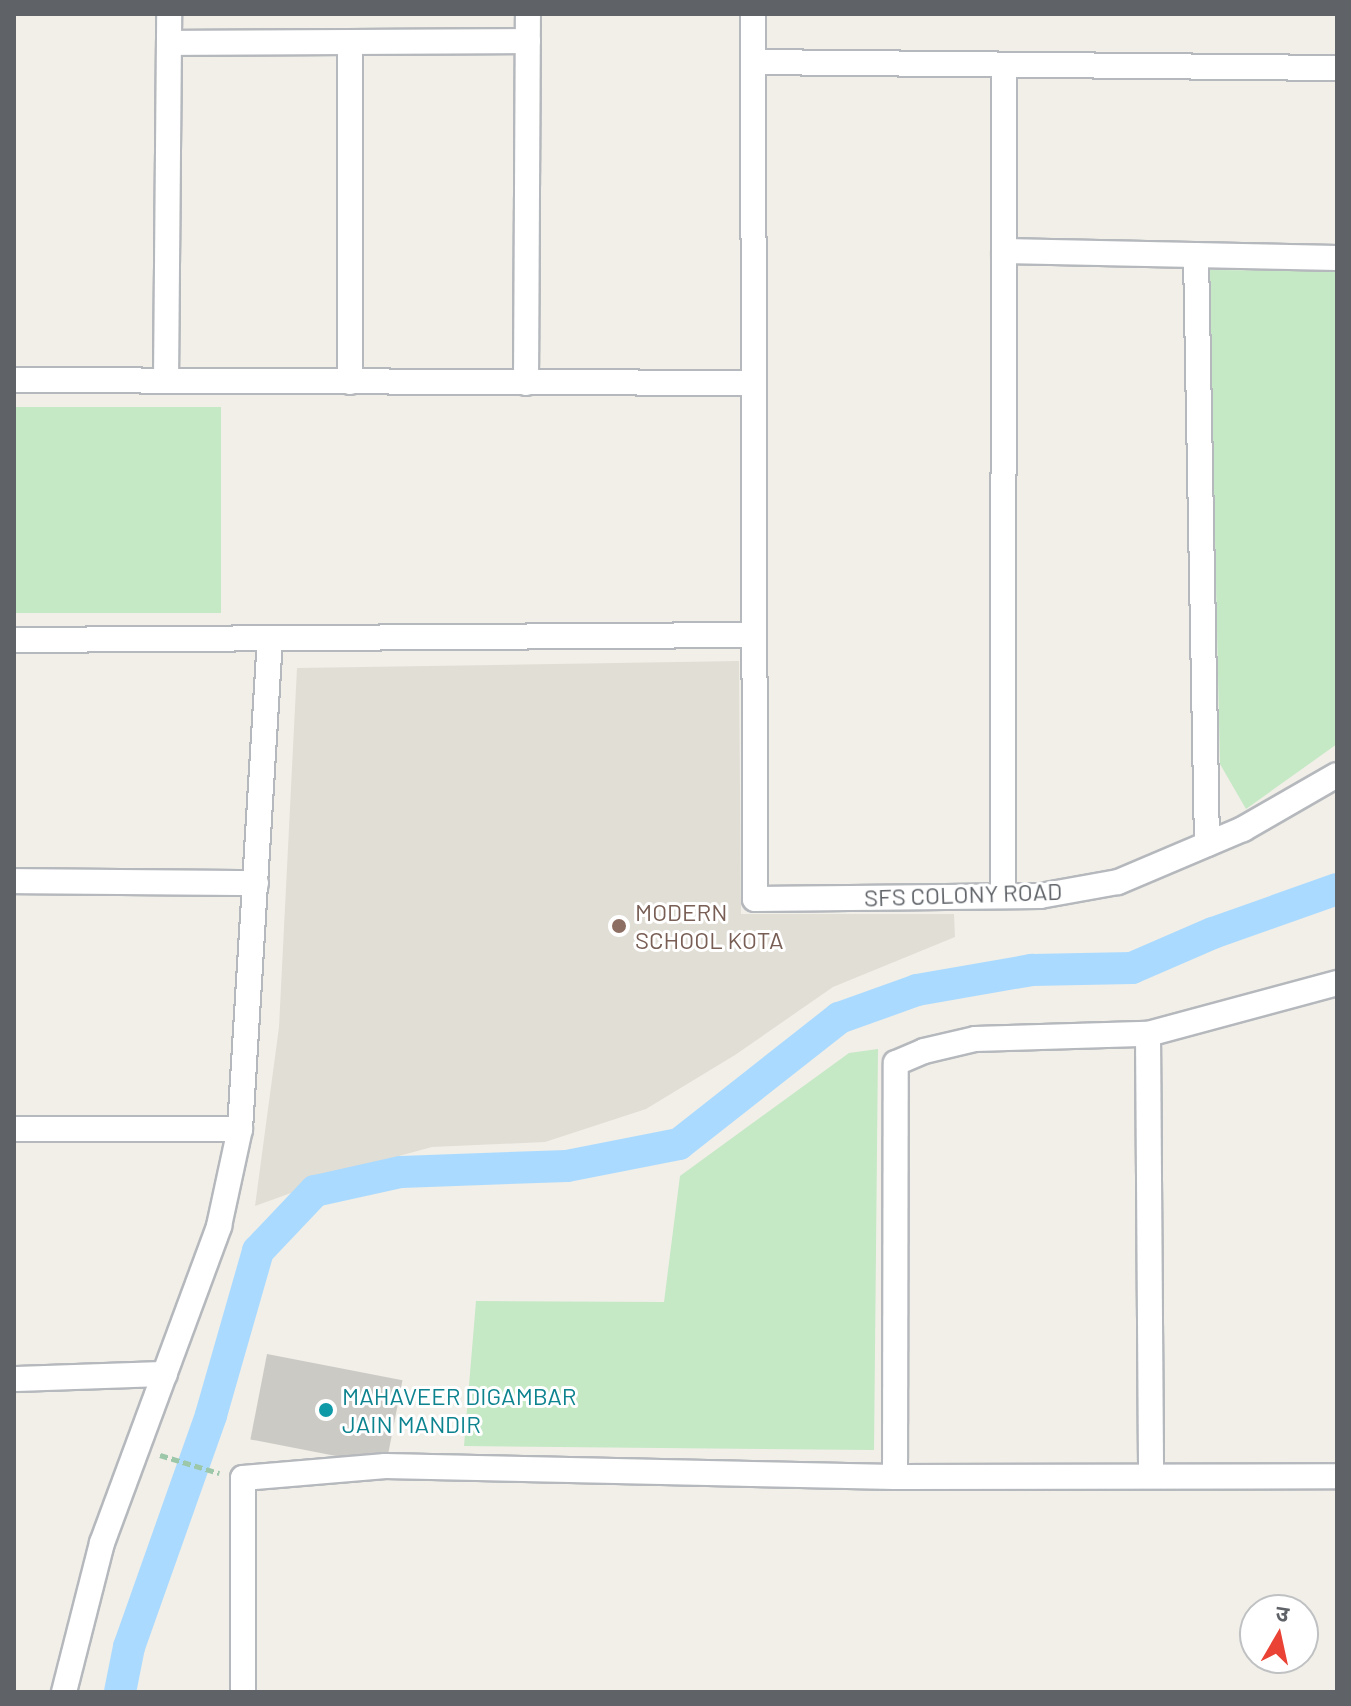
<!DOCTYPE html>
<html>
<head>
<meta charset="utf-8">
<style>
	body { margin:0 }
	#map { position:relative; width:1351px; height:1706px; overflow:hidden; background:#f1efe8; font-family:Barlow,"Noto Sans Devanagari",sans-serif }
	div>[style] { position:absolute }
	[style*='--x'] { left:calc(var(--x)*1px); top:calc(var(--y)*1px); width:calc(var(--w)*1px); rotate:calc(var(--a)*1deg) }
	.education>* { inset:0; background:#e1ded6 }
	.green>* { inset:0; background:#c5e8c5; transform-origin:0 0 }
	.canal>* { height:32px; margin:-16px; padding:0 16px; transform-origin:16px; border-radius:16px; background:#aadaff }
	.building>* { inset:0; background:#cccac5; transform-origin:0 0 }
	.path>* { height:5px; margin-top:-2.5px; transform-origin:0; background:repeating-linear-gradient(90deg,#9cc7a9 0 8px,transparent 0 12px) }
	.roads { filter:drop-shadow(2px 0 #b5b8bc) drop-shadow(-2px 0 #b5b8bc) drop-shadow(0 2px #b5b8bc) drop-shadow(0 -2px #b5b8bc) }
	.minor>* { height:24px; margin:-12px; padding:0 12px; transform-origin:12px; border-radius:12px; background:#fff }
	.dots>* { width:22px; height:22px; translate:-50% -50%; box-sizing:border-box; border:4px solid #fff; border-radius:50% }
	span { translate:-50% -50%; white-space:nowrap; text-align:center; line-height:1.15; -webkit-text-stroke:6px #fff; paint-order:stroke }
	.street-label { font-size:24px; color:#5f6368 }
	.education-label { font-size:24px; color:#785e54 }
	.left { translate:0 -50%; text-align:left }
	.culture-label { font-size:24px; color:#0d838f }
	.frame { position:absolute; inset:0; border:16px solid #5f6368; pointer-events:none }
	.north { position:absolute; left:1239px; top:1594px; width:80px; height:80px; box-sizing:border-box; background:#fff; border:2px solid #bfc1c3; border-radius:50%; rotate:9deg; font-size:22px; font-weight:700; line-height:32px; text-align:center; color:#5f6368 }
	.north::after { content:''; display:block; margin:auto; width:28px; height:36px; background:#ea4335; clip-path:polygon(50% 0,100% 100%,50% 72%,0 100%) }
</style>
</head>
<body>
<div id="map">
	<div class="education">
		<i style="clip-path:polygon(739px 661px,741px 914px,954px 914px,955px 937px,833px 987px,735px 1055px,646px 1109px,545px 1142px,432px 1147px,377px 1162px,255px 1206px,279px 1027px,297px 668px)"></i>
	</div>
	<div class="green">
		<i style="clip-path:polygon(1209px 270px,1337px 271px,1337px 744px,1246px 809px,1220px 764px)"></i>
		<i style="left:14px;top:407px;width:207px;height:206px"></i>
		<i style="clip-path:polygon(878px 1049px,874px 1450px,464px 1446px,476px 1301px,664px 1302px,680px 1176px,849px 1053px)"></i>
	</div>
	<div class="canal">
		<i style="--x:120;--y:1692;--w:46;--a:-78.7"></i>
		<i style="--x:129;--y:1647;--w:246;--a:-70.5"></i>
		<i style="--x:211;--y:1415;--w:171;--a:-74"></i>
		<i style="--x:258;--y:1251;--w:83;--a:-46.5"></i>
		<i style="--x:315;--y:1191;--w:88;--a:-12.5"></i>
		<i style="--x:401;--y:1172;--w:166;--a:-2.1"></i>
		<i style="--x:567;--y:1166;--w:114;--a:-11.1"></i>
		<i style="--x:679;--y:1144;--w:204;--a:-38.2"></i>
		<i style="--x:839;--y:1018;--w:83;--a:-19.7"></i>
		<i style="--x:917;--y:990;--w:117;--a:-9.9"></i>
		<i style="--x:1032;--y:970;--w:100;--a:-1.1"></i>
		<i style="--x:1132;--y:968;--w:88;--a:-23.4"></i>
		<i style="--x:1213;--y:933;--w:132;--a:-19.5"></i>
	</div>
	<div class="building">
		<i style="left:267px;top:1354px;width:138px;height:87px;rotate:11deg"></i>
	</div>
	<div class="path">
		<i style="--x:160;--y:1455;--w:62;--a:17"></i>
	</div>
	<div class="roads">
		<div class="minor">
			<i style="--x:753;--y:14;--w:885;--a:89.87"></i>
			<i style="--x:755;--y:899;--w:285;--a:-0.6"></i>
			<i style="--x:1040;--y:896;--w:79;--a:-10.2"></i>
			<i style="--x:1118;--y:882;--w:136;--a:-23"></i>
			<i style="--x:1243;--y:829;--w:108;--a:-29.9"></i>
			<i style="--x:169;--y:43;--w:359;--a:-0.3"></i>
			<i style="--x:753;--y:62;--w:584;--a:0.59"></i>
			<i style="--x:1004;--y:251;--w:333;--a:1.2"></i>
			<i style="--x:1196;--y:255;--w:589;--a:88.93"></i>
			<i style="--x:14;--y:380;--w:740;--a:0.23"></i>
			<i style="--x:166;--y:381;--w:367;--a:-89.5"></i>
			<i style="--x:350;--y:382;--w:340;--a:-90"></i>
			<i style="--x:526;--y:383;--w:369;--a:-89.7"></i>
			<i style="--x:14;--y:640;--w:740;--a:-0.39"></i>
			<i style="--x:14;--y:881;--w:242;--a:0.5"></i>
			<i style="--x:1003;--y:896;--w:831;--a:-89.93"></i>
			<i style="--x:1148;--y:1034;--w:442;--a:89.6"></i>
			<i style="--x:14;--y:1129;--w:226;--a:0"></i>
			<i style="--x:14;--y:1379;--w:151;--a:-1.9"></i>
			<i style="--x:895;--y:1477;--w:414;--a:-89.9"></i>
			<i style="--x:896;--y:1063;--w:30;--a:-23"></i>
			<i style="--x:924;--y:1051;--w:52;--a:-13.2"></i>
			<i style="--x:975;--y:1039;--w:173;--a:-1.7"></i>
			<i style="--x:1148;--y:1034;--w:196;--a:-15.1"></i>
			<i style="--x:64;--y:1692;--w:154;--a:-75.7"></i>
			<i style="--x:102;--y:1543;--w:338;--a:-69.7"></i>
			<i style="--x:219;--y:1226;--w:99;--a:-77.8"></i>
			<i style="--x:240;--y:1129;--w:490;--a:-86.5"></i>
			<i style="--x:243;--y:1692;--w:214;--a:-90"></i>
			<i style="--x:243;--y:1478;--w:143;--a:-4.8"></i>
			<i style="--x:385;--y:1466;--w:510;--a:1.24"></i>
			<i style="--x:895;--y:1477;--w:442;--a:-0.1"></i>
		</div>
	</div>
	<div class="dots">
		<i style="left:619px;top:926px;background:#8d6e63"></i>
		<i style="left:326px;top:1410px;background:#0f9aa8"></i>
	</div>
	<div class="street-label">
		<span style="left:963px;top:894px;rotate:-2deg">SFS COLONY ROAD</span>
	</div>
	<div class="education-label">
		<span class="left" style="left:635px;top:926px">MODERN<br>SCHOOL KOTA</span>
	</div>
	<div class="culture-label">
		<span class="left" style="left:342px;top:1410px">MAHAVEER DIGAMBAR<br>JAIN MANDIR</span>
	</div>
	<div class="frame"></div>
	<div class="north">उ</div>
</div>
</body>
</html>
